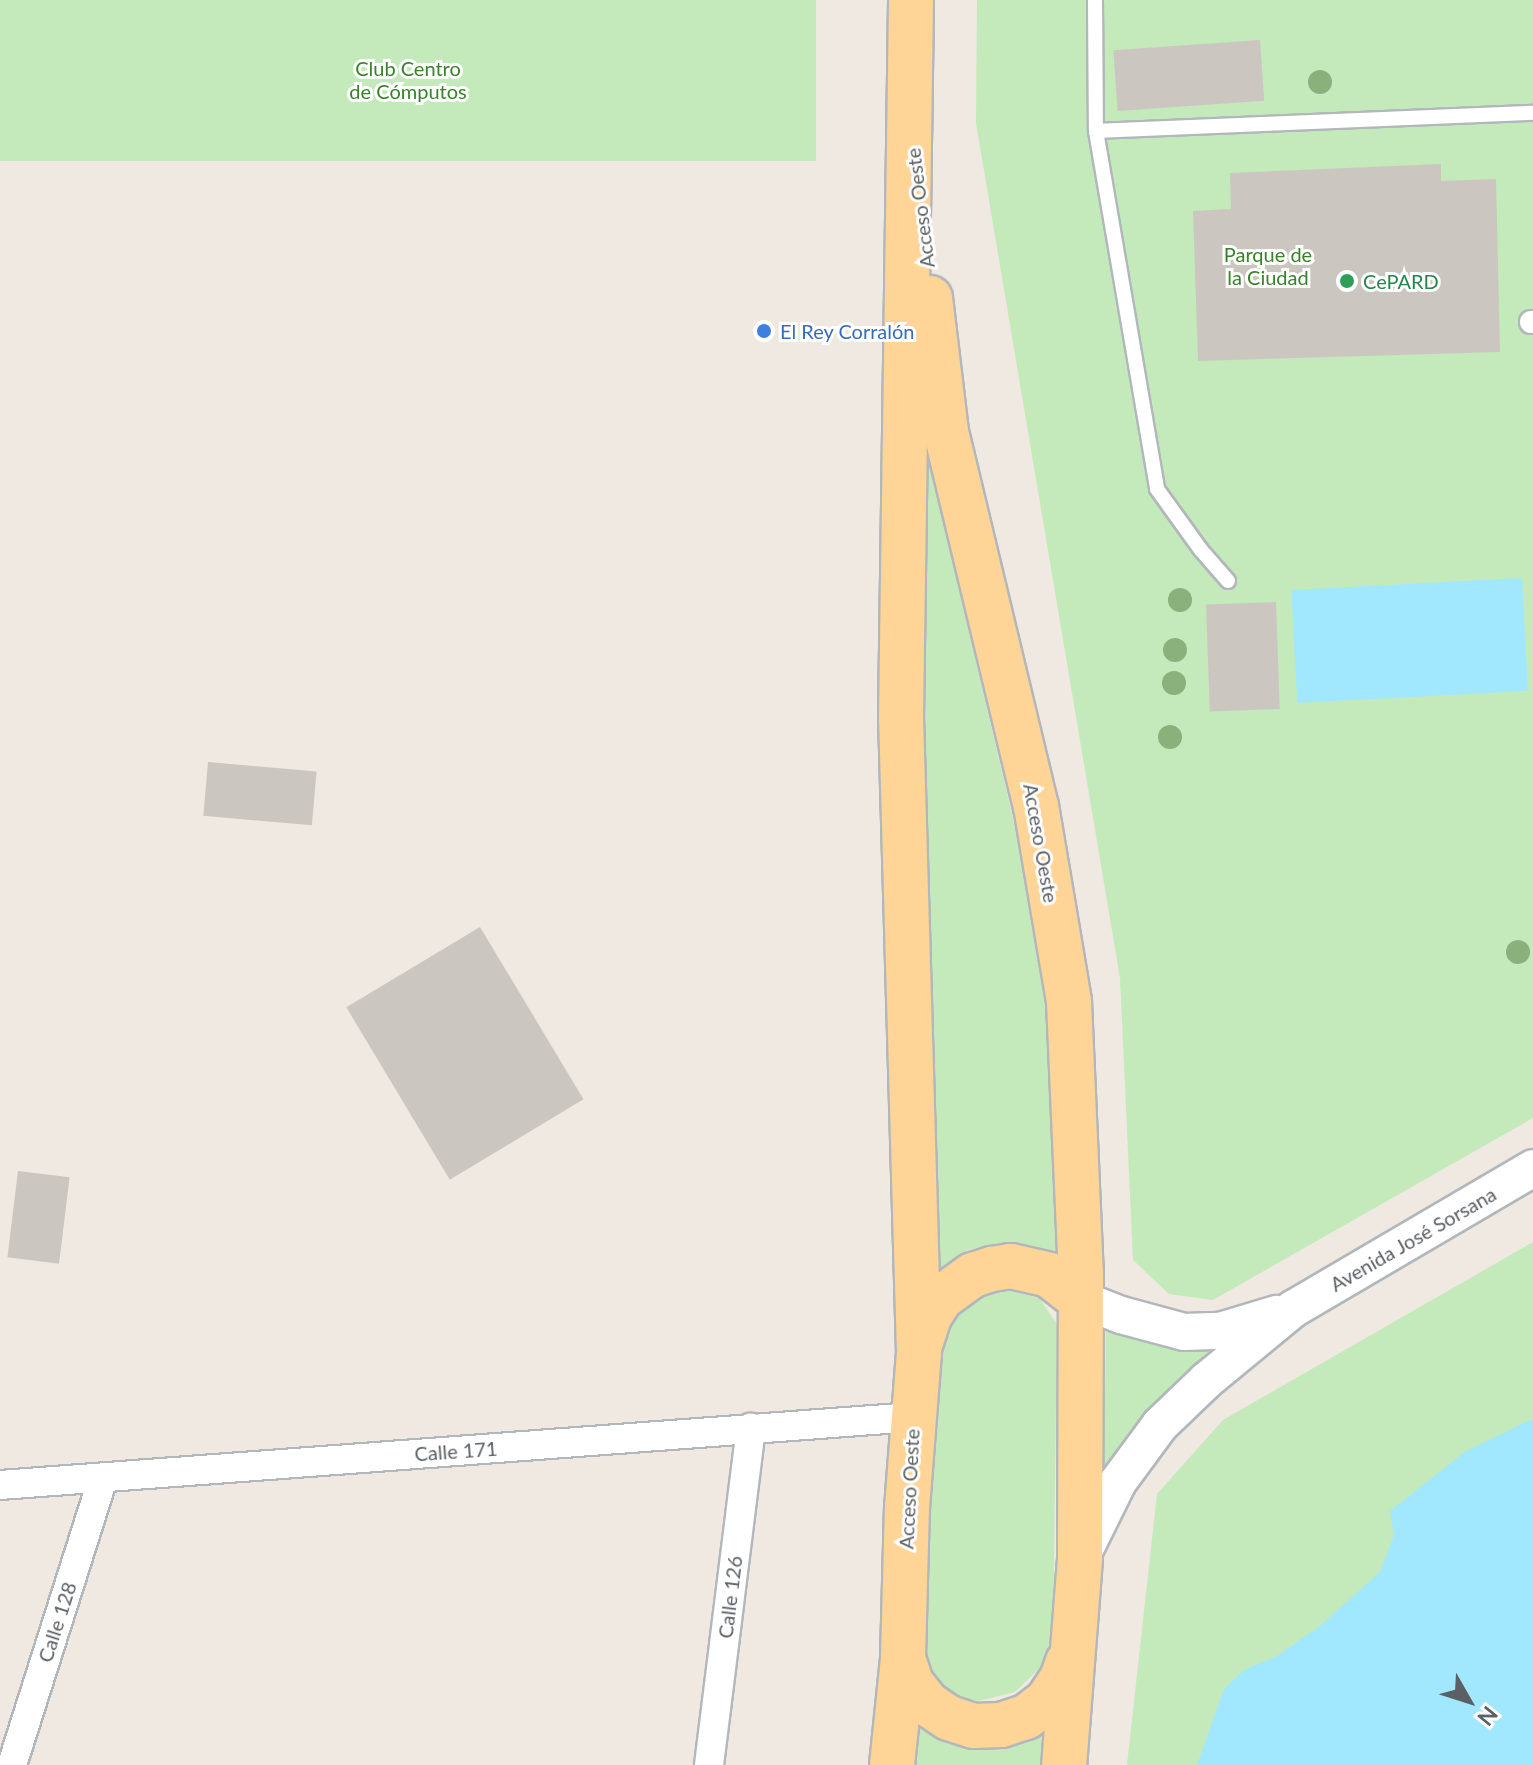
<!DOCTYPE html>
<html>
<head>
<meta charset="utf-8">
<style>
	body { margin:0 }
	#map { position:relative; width:1533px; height:1765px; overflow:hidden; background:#efe9e1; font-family:Lato,sans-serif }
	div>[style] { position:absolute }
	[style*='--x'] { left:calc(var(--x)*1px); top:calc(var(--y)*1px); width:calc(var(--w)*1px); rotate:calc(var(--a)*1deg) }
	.green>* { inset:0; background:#c4e9bb; transform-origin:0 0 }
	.water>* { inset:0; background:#a1e8ff; transform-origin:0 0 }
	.building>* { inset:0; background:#ccc6c0; transform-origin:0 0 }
	.roads { filter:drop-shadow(2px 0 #b2b7bb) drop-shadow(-2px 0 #b2b7bb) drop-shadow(0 2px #b2b7bb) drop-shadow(0 -2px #b2b7bb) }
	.service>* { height:14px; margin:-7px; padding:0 7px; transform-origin:7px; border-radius:7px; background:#fff }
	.pedestrian>* { height:22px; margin:-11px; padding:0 11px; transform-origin:11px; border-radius:11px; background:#fff }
	.minor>* { height:28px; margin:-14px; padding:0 14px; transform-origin:14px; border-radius:14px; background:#fff }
	.tertiary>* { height:36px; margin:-18px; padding:0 18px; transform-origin:18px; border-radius:18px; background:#fff }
	.trunk>* { height:44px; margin:-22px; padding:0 22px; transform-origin:22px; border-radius:22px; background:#ffd497 }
	.trees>* { width:24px; height:24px; margin:-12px; border-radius:50%; background:#8ab17c }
	.dots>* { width:22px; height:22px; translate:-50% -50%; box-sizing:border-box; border:4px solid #fff; border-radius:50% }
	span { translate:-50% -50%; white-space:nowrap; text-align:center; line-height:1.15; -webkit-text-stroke:6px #fff; paint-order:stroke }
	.park-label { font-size:20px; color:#38832a }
	.street-label { font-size:20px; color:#5a6064 }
	.leisure-label { font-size:20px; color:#27864d }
	.left { translate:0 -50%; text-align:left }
	.shop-label { font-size:20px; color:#366cbe }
	.north { position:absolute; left:1429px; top:1661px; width:80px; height:80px; -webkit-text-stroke:6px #fff; paint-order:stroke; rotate:129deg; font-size:22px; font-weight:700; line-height:32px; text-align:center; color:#5a6064 }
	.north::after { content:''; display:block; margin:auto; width:28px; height:36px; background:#5a6064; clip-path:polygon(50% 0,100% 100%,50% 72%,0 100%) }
</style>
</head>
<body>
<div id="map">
	<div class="green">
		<i style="left:0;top:0;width:816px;height:161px"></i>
		<i style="clip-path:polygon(977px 0,1533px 0,1533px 1118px,1213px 1300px,1169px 1294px,1133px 1260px,1120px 978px,976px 123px)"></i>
		<i style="clip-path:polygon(919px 420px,1056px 1001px,1063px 1277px,1031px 1250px,999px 1243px,967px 1250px,941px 1268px,933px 1283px)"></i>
		<i style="clip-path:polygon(1533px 1242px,1533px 1765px,1127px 1765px,1157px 1494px,1223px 1420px)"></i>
		<i style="clip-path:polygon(1001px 1288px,1039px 1298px,1057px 1324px,1053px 1643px,1041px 1667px,1015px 1692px,979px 1701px,950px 1695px,929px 1675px,916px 1652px,929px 1356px,964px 1299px)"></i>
		<i style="clip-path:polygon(1106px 1318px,1251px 1331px,1104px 1489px)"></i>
		<i style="clip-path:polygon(916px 1703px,1044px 1720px,1054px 1765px,897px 1765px)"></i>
	</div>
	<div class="water">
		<i style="left:1522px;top:578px;width:113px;height:231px;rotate:87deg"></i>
		<i style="clip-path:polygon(1533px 1419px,1533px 1765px,1197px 1765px,1224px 1689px,1244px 1670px,1277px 1656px,1320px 1626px,1380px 1572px,1394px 1535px,1390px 1511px,1466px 1451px)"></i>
	</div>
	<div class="building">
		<i style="left:1260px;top:40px;width:61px;height:147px;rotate:86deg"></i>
		<i style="clip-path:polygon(1441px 164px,1441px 181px,1496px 179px,1500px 352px,1198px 361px,1193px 211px,1231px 209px,1230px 173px)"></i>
		<i style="left:1276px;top:602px;width:107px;height:70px;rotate:88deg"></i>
		<i style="left:208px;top:762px;width:109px;height:54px;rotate:5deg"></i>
		<i style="left:480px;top:927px;width:201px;height:156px;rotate:59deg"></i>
		<i style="left:18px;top:1171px;width:52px;height:87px;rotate:7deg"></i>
	</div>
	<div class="roads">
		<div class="service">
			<i style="--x:1095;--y:0;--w:131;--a:89.6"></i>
			<i style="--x:1096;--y:131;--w:363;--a:80.3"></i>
			<i style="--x:1157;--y:489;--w:75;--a:54.2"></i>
			<i style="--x:1201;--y:550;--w:41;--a:48.9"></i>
			<i style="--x:1096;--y:131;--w:437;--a:-2.4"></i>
		</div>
		<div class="pedestrian">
			<i style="--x:1531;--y:322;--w:2;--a:0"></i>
		</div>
		<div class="minor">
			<i style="--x:0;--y:1485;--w:915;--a:-4.26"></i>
			<i style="--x:12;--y:1765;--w:301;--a:-72.4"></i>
			<i style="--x:709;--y:1765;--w:340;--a:-82.9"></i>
		</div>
		<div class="tertiary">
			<i style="--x:1080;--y:1299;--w:44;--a:21.3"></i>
			<i style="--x:1121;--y:1315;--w:65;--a:15.1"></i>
			<i style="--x:1184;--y:1332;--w:36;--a:-2"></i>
			<i style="--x:1220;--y:1331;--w:59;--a:-16.9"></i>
			<i style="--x:1081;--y:1557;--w:84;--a:-63.7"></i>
			<i style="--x:1118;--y:1482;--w:71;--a:-53.6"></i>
			<i style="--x:1160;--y:1425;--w:65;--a:-43.8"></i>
			<i style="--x:1207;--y:1380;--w:112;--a:-39.5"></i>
			<i style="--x:1293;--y:1309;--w:278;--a:-30.4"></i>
		</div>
		<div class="trunk">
			<i style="--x:930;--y:298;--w:135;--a:83.2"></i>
			<i style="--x:946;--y:432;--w:385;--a:76.5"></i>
			<i style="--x:1036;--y:806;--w:199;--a:80.4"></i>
			<i style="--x:1069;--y:1002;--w:270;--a:87.5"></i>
			<i style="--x:1081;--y:1272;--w:287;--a:90.2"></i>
			<i style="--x:1080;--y:1559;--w:207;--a:94.4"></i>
			<i style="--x:920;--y:1345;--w:32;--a:-72"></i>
			<i style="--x:930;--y:1315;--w:20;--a:-57"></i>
			<i style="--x:941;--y:1298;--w:39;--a:-36"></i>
			<i style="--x:973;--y:1275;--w:20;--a:-18"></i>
			<i style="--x:992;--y:1269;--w:19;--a:-9"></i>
			<i style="--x:1011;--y:1266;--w:39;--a:13"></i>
			<i style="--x:1049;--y:1275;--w:39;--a:38"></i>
			<i style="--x:903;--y:1658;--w:26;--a:72"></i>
			<i style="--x:911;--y:1683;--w:27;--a:51"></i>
			<i style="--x:928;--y:1704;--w:25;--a:34"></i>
			<i style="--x:949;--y:1718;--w:26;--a:18"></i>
			<i style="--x:974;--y:1726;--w:27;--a:-2"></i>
			<i style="--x:1001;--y:1725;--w:26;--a:-18"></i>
			<i style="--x:1026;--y:1717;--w:26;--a:-37"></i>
			<i style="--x:1047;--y:1701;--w:27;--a:-56"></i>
			<i style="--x:1062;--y:1679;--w:18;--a:-71"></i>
			<i style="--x:892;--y:1765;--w:108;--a:-84.1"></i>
			<i style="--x:903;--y:1658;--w:150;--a:-88.5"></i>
			<i style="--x:907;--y:1508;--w:155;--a:-85.6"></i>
			<i style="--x:919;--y:1353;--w:635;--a:-91.62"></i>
			<i style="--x:901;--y:718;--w:718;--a:-89.2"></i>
		</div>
	</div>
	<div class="trees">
		<i style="left:1320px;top:82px"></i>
		<i style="left:1180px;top:600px"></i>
		<i style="left:1175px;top:650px"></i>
		<i style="left:1174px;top:683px"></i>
		<i style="left:1170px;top:737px"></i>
		<i style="left:1518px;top:952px"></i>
	</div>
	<div class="dots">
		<i style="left:1347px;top:281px;background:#2e9e5b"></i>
		<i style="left:764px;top:331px;background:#3f7fe0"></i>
	</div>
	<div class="park-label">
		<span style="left:408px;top:80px">Club Centro<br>de Cómputos</span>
		<span style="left:1268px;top:266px">Parque de<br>la Ciudad</span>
	</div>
	<div class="street-label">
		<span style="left:920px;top:208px;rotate:-97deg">Acceso Oeste</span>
		<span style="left:1041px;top:843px;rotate:80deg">Acceso Oeste</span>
		<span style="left:1413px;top:1239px;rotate:-30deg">Avenida José Sorsana</span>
		<span style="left:456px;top:1451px;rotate:-4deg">Calle 171</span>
		<span style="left:909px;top:1489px;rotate:-87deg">Acceso Oeste</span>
		<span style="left:730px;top:1597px;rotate:-83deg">Calle 126</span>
		<span style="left:57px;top:1622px;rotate:-72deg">Calle 128</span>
	</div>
	<div class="leisure-label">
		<span class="left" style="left:1363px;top:281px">CePARD</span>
	</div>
	<div class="shop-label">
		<span class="left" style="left:780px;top:331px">El Rey Corralón</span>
	</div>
	<div class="north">N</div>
</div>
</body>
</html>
